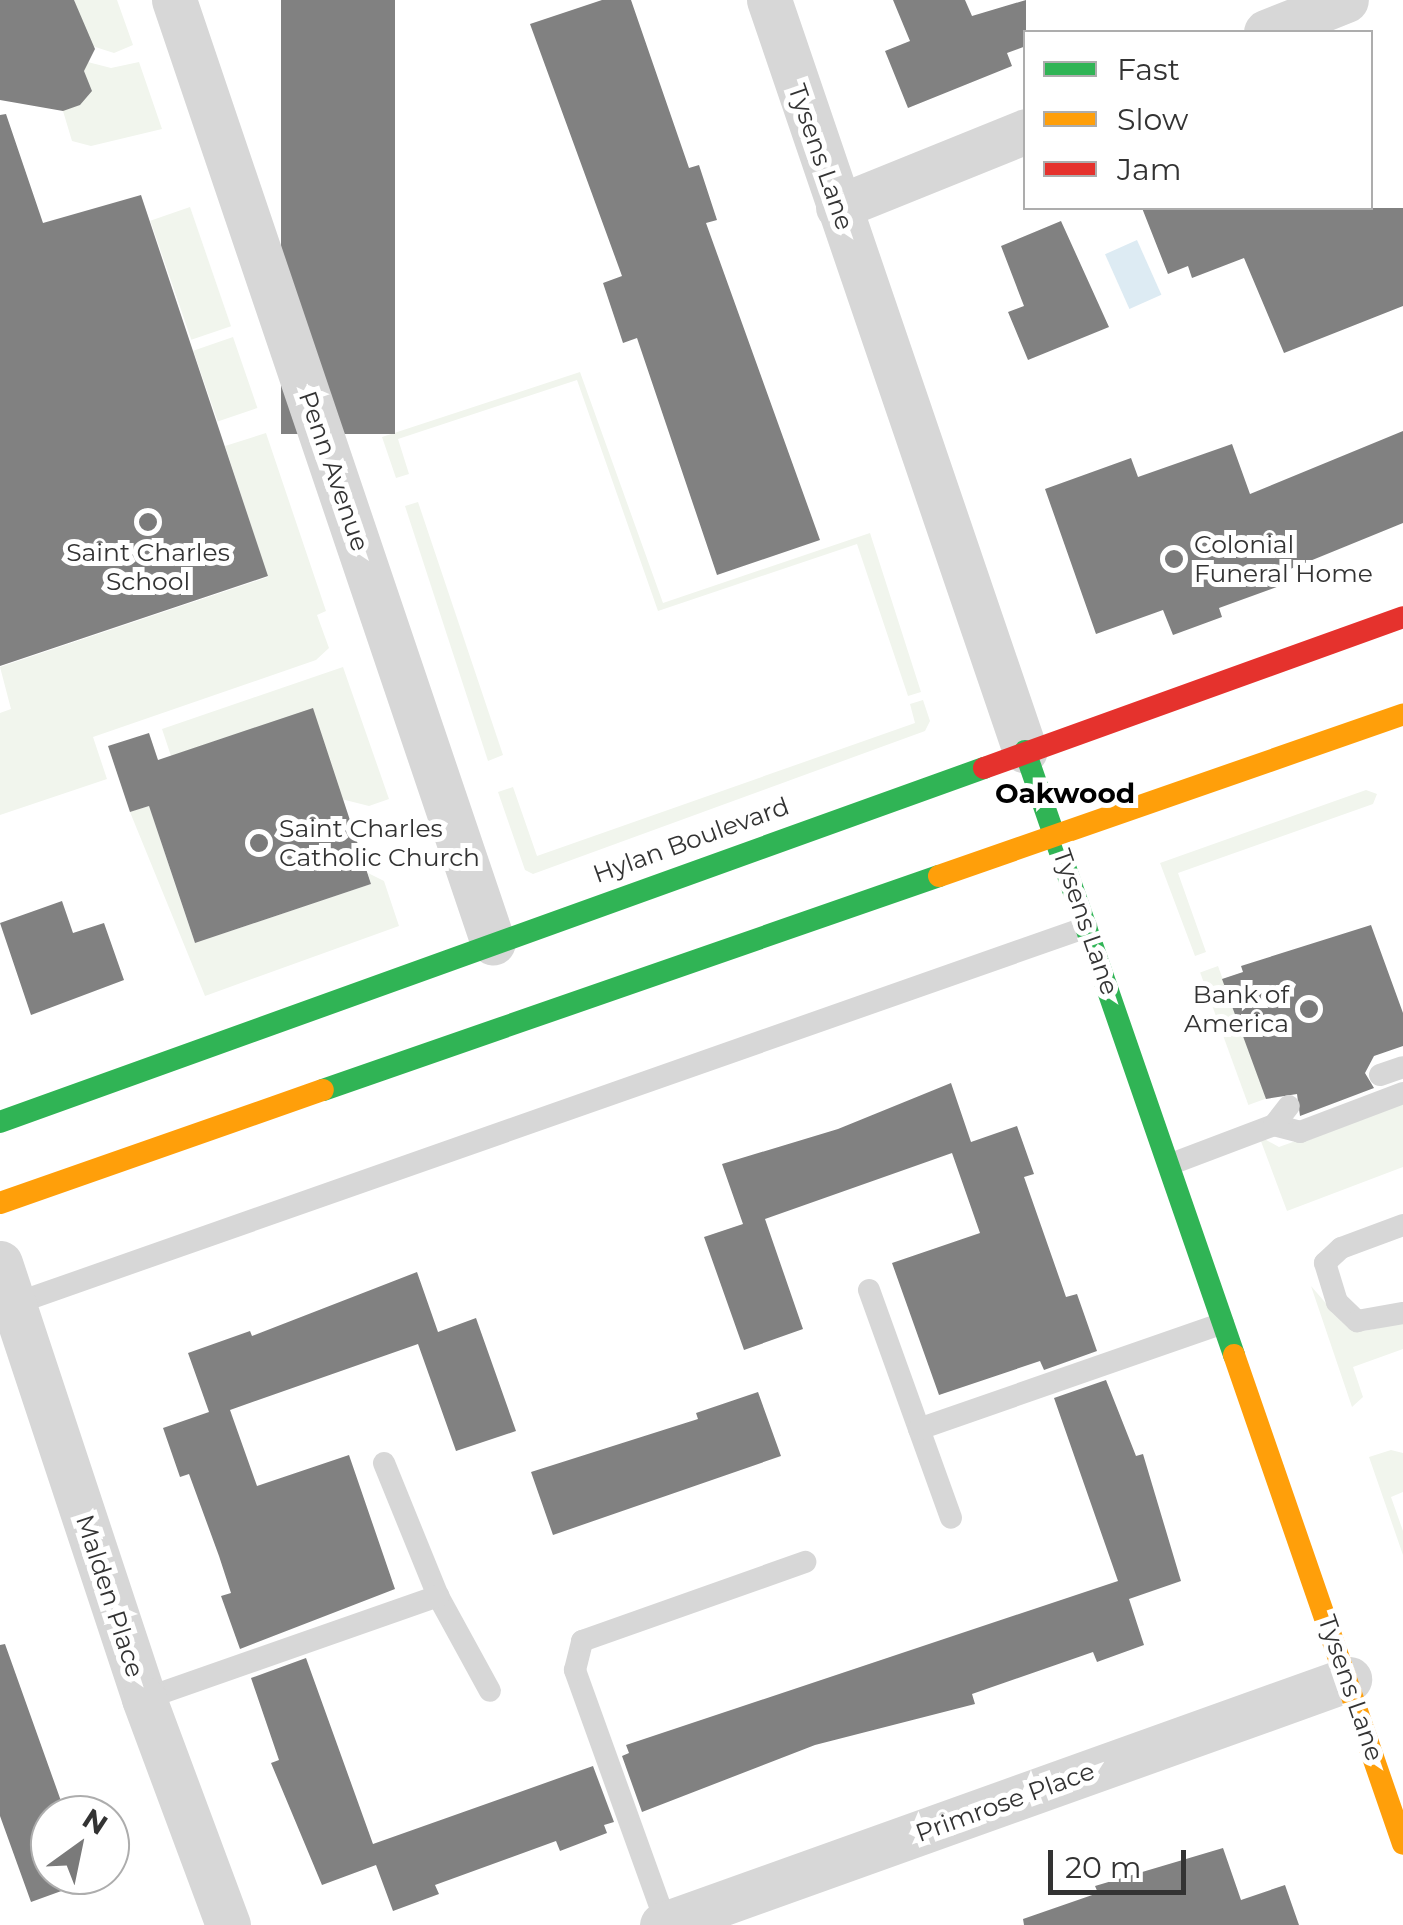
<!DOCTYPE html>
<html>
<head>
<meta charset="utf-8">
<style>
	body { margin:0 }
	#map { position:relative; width:1403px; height:1925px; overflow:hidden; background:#fff; font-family:Montserrat,sans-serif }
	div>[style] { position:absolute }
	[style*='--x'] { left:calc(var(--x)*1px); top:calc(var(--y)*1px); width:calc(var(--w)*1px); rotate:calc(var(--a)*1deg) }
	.green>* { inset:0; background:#f1f5ed; transform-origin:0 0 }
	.water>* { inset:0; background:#ddebf3; transform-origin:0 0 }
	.building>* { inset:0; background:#818181; transform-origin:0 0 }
	.lane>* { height:22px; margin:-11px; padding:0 11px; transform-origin:11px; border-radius:11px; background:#d7d7d7 }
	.street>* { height:45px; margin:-22.5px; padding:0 22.5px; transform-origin:22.5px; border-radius:22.5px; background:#d7d7d7 }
	.fast>* { height:22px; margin:-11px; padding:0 11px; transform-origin:11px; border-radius:11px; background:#30b455 }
	.slow>* { height:22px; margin:-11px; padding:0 11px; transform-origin:11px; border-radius:11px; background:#ff9f0a }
	.jam>* { height:22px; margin:-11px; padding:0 11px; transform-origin:11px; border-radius:11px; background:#e5322d }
	.dots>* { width:28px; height:28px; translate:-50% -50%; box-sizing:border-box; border:5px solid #fff; border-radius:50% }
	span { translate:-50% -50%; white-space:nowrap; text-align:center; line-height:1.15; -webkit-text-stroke:10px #fff; paint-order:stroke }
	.street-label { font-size:25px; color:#333 }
	.poi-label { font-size:25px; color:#333 }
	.left { translate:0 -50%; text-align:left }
	.right { translate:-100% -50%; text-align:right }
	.neighbourhood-label { font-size:28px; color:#000; font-weight:700 }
	.legend { position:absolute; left:1023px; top:30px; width:350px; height:180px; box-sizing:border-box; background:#fff; border:2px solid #adadad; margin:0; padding:12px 18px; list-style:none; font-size:30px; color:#333 }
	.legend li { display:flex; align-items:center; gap:20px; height:50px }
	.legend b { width:50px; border:2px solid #adadad }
	.north { position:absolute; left:30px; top:1795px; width:100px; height:100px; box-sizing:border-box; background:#fff; border:2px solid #adadad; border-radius:50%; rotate:33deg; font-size:28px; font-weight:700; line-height:40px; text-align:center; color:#333 }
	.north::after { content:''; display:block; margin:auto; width:35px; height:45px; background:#7a7a7a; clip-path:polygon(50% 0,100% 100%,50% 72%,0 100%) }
	.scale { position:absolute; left:1048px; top:1850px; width:138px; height:45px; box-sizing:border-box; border:5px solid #333; border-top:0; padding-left:12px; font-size:30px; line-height:35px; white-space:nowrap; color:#333; -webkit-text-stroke:8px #fff; paint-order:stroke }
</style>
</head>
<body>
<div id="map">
	<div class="green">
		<i style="clip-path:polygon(74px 0,117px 0,133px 45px,114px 53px,89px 45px)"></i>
		<i style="clip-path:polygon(80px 60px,111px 68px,139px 62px,162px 129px,91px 146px,72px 141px,63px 111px,91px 91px)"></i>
		<i style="left:190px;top:207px;width:126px;height:42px;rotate:71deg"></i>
		<i style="left:233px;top:337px;width:75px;height:42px;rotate:71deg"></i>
		<i style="clip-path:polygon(580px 372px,663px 603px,870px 533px,921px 692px,908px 696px,857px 544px,658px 611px,577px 380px,398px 439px,409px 474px,396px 478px,382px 437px)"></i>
		<i style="clip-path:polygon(266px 433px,326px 611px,317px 615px,329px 648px,316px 660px,93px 737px,107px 779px,0 815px,0 713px,11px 709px,0 667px,268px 577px,225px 446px)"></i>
		<i style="clip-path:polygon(418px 502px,503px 755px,488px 761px,405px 506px)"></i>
		<i style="clip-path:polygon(343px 667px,389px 799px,369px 806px,171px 756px,162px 729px)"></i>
		<i style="clip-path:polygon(923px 700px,930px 721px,925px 731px,533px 874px,525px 870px,498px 792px,513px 787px,537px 856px,915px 723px,910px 704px)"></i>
		<i style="clip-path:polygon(1366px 790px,1377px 794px,1373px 804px,1178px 873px,1206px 952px,1195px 956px,1160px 863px)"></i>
		<i style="clip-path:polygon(149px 806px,195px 943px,371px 884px,368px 873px,384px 881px,399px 926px,205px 996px,130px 812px)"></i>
		<i style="left:1218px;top:966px;width:141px;height:19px;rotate:70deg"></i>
		<i style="clip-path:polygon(1403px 1102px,1403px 1167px,1287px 1211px,1259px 1136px,1279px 1147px)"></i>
		<i style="clip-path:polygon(1311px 1286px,1336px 1315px,1364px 1331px,1403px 1323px,1403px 1349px,1353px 1367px,1363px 1397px,1352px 1407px)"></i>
		<i style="clip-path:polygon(1391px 1450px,1403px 1453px,1403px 1492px,1391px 1497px,1403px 1531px,1403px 1555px,1369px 1457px)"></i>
	</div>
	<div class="water">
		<i style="left:1137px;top:240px;width:60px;height:35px;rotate:66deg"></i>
	</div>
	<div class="building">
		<i style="clip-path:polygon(0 0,74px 0,95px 49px,84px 71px,92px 91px,80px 105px,63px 111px,0 100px)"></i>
		<i style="left:281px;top:0;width:114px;height:434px"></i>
		<i style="clip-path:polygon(602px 0,631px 0,689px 168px,699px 165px,717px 220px,706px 223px,820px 540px,717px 575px,637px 338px,623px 343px,603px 283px,622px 276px,530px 24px)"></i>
		<i style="clip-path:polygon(893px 0,965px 0,972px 16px,1026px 0,1026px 46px,1007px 53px,1012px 66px,908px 108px,885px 51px,910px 41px)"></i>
		<i style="clip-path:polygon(6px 114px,43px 223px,141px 195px,268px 576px,0 666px,0 115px)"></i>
		<i style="clip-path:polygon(1142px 208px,1403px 208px,1403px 306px,1284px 353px,1244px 258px,1192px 278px,1188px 266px,1168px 274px)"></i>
		<i style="clip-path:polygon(1061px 221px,1109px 327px,1028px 360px,1008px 312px,1024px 306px,1001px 246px)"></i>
		<i style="clip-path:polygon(1403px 431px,1403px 523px,1278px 574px,1282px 585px,1219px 608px,1222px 617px,1173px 635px,1163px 610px,1096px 634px,1045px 489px,1131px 458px,1138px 477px,1232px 444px,1250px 494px)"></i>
		<i style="clip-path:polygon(313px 708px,371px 884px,195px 943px,149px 806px,130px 812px,108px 746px,149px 733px,158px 760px)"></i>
		<i style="clip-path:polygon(62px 901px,73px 933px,104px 923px,124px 980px,31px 1015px,0 923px)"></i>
		<i style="clip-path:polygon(1371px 925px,1403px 1013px,1403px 1046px,1374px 1056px,1365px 1073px,1374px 1088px,1300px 1116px,1297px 1094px,1266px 1099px,1222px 979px,1243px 972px,1241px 966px)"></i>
		<i style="clip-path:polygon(951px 1083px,971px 1142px,1017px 1126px,1034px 1174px,1024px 1177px,1066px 1297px,1077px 1294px,1097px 1351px,1044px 1370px,1040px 1361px,939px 1395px,892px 1263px,980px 1233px,952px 1153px,765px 1219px,803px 1329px,744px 1350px,704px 1237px,743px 1224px,722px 1164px,838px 1129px)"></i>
		<i style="clip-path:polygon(417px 1272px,438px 1332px,476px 1318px,516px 1431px,456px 1451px,418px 1344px,230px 1410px,257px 1486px,349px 1455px,395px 1589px,240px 1649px,221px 1596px,231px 1593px,219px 1556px,189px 1474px,180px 1477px,163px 1428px,209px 1412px,188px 1353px,250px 1331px,252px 1336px)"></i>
		<i style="clip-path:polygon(1106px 1380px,1136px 1456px,1143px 1454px,1181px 1581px,1129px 1599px,1144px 1645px,1097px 1662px,1093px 1652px,972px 1694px,975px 1704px,815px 1745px,642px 1812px,622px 1756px,629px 1753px,626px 1745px,1118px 1581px,1054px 1398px)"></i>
		<i style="clip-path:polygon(758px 1392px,781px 1456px,553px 1535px,531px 1472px,698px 1419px,696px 1413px)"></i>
		<i style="clip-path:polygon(5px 1644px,66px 1815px,50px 1815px,50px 1875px,87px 1875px,89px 1881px,31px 1902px,0 1816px,0 1645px)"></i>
		<i style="clip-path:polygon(306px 1658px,373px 1844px,593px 1766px,614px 1822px,604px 1825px,607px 1833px,560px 1851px,556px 1841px,435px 1885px,439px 1894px,393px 1911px,376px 1865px,322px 1885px,271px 1763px,279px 1760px,251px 1678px)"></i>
		<i style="clip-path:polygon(1223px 1848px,1241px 1900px,1285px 1885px,1299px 1925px,1024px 1925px,1023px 1919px,1098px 1893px,1095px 1886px)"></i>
	</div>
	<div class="lane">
		<i style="--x:1380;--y:1075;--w:24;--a:-19"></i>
		<i style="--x:1274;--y:1125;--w:27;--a:15"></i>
		<i style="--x:1300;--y:1132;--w:110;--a:-20.7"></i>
		<i style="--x:1171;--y:1164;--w:110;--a:-20.7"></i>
		<i style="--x:1274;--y:1125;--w:24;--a:-52"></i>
		<i style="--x:1403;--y:1225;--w:66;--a:159.6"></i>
		<i style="--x:1341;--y:1248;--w:22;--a:137"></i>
		<i style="--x:1325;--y:1263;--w:41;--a:72.9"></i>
		<i style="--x:1337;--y:1302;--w:28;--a:44"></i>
		<i style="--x:1357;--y:1321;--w:47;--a:-9.9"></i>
		<i style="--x:869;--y:1290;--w:242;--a:70.2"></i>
		<i style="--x:14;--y:1304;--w:1137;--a:-19.36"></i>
		<i style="--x:919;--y:1429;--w:322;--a:-19.2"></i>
		<i style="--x:384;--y:1463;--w:144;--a:67.9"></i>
		<i style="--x:438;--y:1596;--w:108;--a:61.3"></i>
		<i style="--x:144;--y:1699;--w:312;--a:-19.3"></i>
		<i style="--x:666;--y:1923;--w:269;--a:-109.8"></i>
		<i style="--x:575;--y:1670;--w:30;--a:-76"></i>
		<i style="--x:582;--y:1641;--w:237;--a:-19.5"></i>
	</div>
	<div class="street">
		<i style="--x:174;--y:0;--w:995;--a:71.31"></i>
		<i style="--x:769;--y:0;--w:793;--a:71.18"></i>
		<i style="--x:1266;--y:32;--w:86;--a:-21.8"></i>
		<i style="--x:838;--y:207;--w:203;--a:-22"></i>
		<i style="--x:0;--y:1263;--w:459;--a:71.7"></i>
		<i style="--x:144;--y:1699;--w:241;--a:69.6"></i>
		<i style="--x:662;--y:1925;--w:730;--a:-19.7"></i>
	</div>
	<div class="fast">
		<i style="--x:1025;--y:751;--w:639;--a:70.91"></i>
		<i style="--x:323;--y:1090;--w:652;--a:-19.16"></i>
		<i style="--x:0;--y:1122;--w:1046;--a:-19.79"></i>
	</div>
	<div class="slow">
		<i style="--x:939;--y:876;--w:491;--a:-19.2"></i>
		<i style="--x:0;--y:1203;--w:342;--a:-19.3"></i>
		<i style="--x:1234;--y:1355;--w:517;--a:70.93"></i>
	</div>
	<div class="jam">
		<i style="--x:984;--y:768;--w:445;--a:-19.8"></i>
	</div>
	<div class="dots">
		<i style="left:148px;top:522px;background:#7a7a7a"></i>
		<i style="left:1174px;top:559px;background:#7a7a7a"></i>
		<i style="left:259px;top:843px;background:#7a7a7a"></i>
		<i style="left:1309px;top:1009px;background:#7a7a7a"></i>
	</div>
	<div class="street-label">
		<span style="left:821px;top:157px;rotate:71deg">Tysens Lane</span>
		<span style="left:334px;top:471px;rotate:71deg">Penn Avenue</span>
		<span style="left:691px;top:840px;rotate:-20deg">Hylan Boulevard</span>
		<span style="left:1086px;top:922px;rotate:71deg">Tysens Lane</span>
		<span style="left:110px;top:1596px;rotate:72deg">Malden Place</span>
		<span style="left:1351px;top:1688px;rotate:71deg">Tysens Lane</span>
		<span style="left:1005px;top:1802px;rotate:-20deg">Primrose Place</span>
	</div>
	<div class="poi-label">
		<span class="left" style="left:1194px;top:559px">Colonial<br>Funeral Home</span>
		<span style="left:148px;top:567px">Saint Charles<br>School</span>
		<span class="left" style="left:279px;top:843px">Saint Charles<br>Catholic Church</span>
		<span class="right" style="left:1289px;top:1009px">Bank of<br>America</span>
	</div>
	<div class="neighbourhood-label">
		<span style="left:1065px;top:793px">Oakwood</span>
	</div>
	<ul class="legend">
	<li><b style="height:12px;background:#30b455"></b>Fast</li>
	<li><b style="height:12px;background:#ff9f0a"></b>Slow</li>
	<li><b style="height:12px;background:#e5322d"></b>Jam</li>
	</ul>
	<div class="north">N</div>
	<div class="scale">20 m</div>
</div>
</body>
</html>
